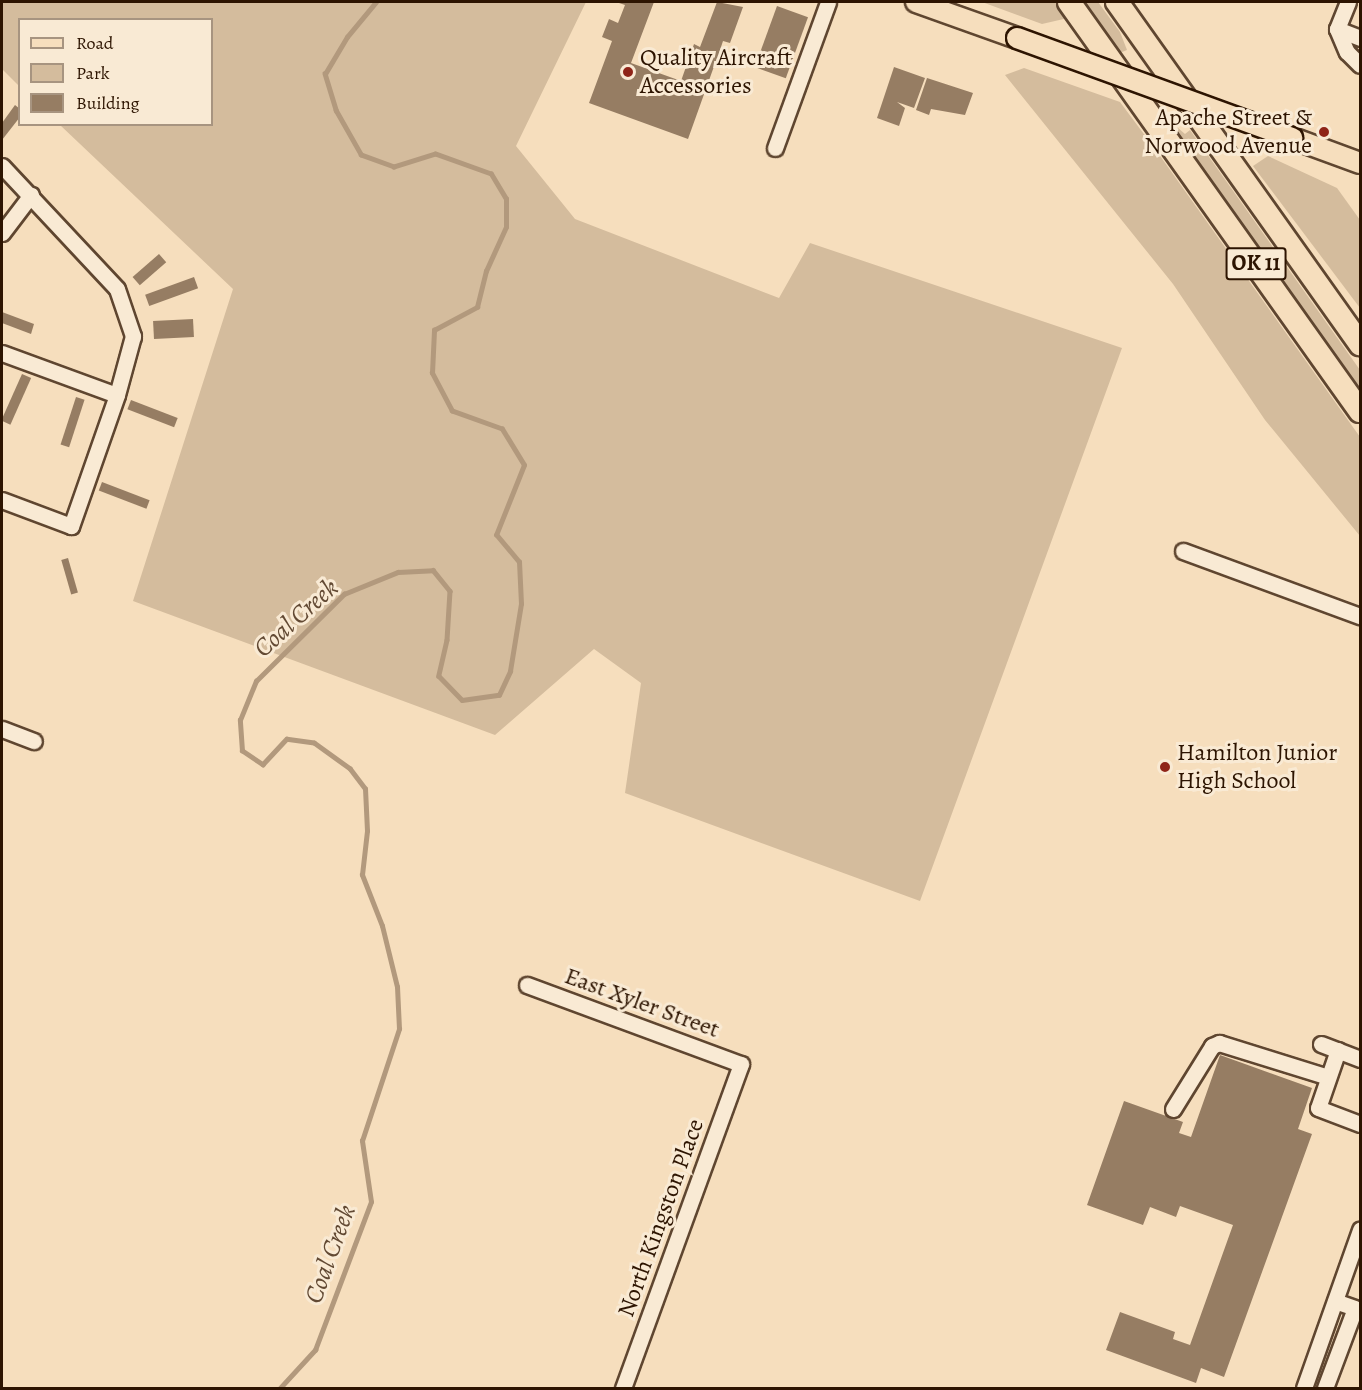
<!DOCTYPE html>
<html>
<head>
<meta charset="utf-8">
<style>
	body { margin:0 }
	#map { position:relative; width:1362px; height:1390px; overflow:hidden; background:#f6debd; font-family:Alegreya,serif }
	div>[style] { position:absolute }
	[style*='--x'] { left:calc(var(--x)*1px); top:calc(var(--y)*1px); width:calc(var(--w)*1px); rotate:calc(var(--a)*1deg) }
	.green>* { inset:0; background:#d4bc9d }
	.stream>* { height:4.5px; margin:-2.25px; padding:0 2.25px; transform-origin:2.25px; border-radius:2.25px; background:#b2997d }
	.building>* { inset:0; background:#967d63; transform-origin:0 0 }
	.roads { filter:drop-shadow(2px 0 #5f4630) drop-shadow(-2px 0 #5f4630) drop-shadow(0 2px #5f4630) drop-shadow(0 -2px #5f4630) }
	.minor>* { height:15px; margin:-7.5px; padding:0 7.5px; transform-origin:7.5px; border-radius:7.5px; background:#f9ead4 }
	.major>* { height:20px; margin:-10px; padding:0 10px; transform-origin:10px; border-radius:10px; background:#f6debd }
	.highway>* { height:22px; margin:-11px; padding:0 11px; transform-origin:11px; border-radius:11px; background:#f6debd }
	.bridges { filter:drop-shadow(2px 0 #2d1401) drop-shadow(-2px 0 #2d1401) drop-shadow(0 2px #2d1401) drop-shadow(0 -2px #2d1401) }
	.major-bridge>* { height:20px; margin:-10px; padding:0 10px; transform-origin:10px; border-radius:10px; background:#f6debd }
	.dots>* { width:16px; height:16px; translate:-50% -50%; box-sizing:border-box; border:3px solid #f9ead4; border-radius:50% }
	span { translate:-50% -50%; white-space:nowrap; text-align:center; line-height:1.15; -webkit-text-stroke:6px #f9ead4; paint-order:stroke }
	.shield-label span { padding:2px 4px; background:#f9ead4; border:2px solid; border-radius:4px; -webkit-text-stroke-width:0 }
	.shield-label { font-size:22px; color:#2d1401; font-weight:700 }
	.poi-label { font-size:24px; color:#2d1401 }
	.left { translate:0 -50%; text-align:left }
	.right { translate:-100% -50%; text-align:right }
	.street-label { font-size:24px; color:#2d1401 }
	.water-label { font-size:26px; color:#624933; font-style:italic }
	.frame { position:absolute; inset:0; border:3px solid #2d1401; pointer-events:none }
	.legend { position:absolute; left:18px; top:18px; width:195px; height:108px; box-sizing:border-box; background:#f9ead4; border:2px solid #a79480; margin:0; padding:8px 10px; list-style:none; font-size:18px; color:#2d1401 }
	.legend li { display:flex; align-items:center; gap:12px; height:30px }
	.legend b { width:30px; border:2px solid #a79480 }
</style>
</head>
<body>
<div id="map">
	<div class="green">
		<i style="clip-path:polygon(2px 2px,586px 2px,516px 146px,575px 219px,779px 298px,810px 243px,1122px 348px,920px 901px,625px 793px,641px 683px,594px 649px,495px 735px,133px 601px,233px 289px,60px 125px,212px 124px,212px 20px,20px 20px,19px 86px,2px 69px)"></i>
		<i style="clip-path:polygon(982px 2px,1055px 2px,1068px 18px,1042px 24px)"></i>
		<i style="clip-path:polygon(1080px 2px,1098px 2px,1120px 32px,1127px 50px,1117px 54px)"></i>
		<i style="clip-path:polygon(1024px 68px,1120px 102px,1158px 153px,1360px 437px,1360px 536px,1265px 420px,1173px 284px,1005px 75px)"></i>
		<i style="clip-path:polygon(1164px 116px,1185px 134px,1190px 130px,1360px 370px,1360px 395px)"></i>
		<i style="clip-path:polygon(1268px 156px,1337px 188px,1360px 220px,1360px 308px,1253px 166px)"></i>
	</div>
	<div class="stream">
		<i style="--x:280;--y:1388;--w:52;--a:-47.4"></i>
		<i style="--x:315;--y:1350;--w:158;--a:-69.3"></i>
		<i style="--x:371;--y:1202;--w:62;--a:-98.4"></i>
		<i style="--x:362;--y:1141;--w:118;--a:-71.7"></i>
		<i style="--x:399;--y:1029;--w:42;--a:-92.7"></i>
		<i style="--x:397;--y:987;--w:63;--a:-103.8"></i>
		<i style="--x:382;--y:926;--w:55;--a:-111.4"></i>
		<i style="--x:362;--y:875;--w:44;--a:-83.5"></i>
		<i style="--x:367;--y:831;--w:42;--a:-92.7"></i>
		<i style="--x:365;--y:789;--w:25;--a:-127"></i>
		<i style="--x:350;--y:769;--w:44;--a:-144.2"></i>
		<i style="--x:314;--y:743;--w:27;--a:-172"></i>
		<i style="--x:287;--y:739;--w:35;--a:133"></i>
		<i style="--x:263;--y:765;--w:25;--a:-146"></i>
		<i style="--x:242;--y:751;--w:31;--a:-94"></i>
		<i style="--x:240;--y:720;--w:42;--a:-67.7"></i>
		<i style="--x:256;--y:681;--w:124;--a:-44.7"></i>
		<i style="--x:344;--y:594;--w:58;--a:-22.2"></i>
		<i style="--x:398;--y:572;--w:35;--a:-3"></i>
		<i style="--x:433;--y:570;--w:27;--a:51"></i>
		<i style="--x:450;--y:591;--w:49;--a:93.5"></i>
		<i style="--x:447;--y:640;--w:37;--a:103"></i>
		<i style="--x:439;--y:676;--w:33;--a:46"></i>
		<i style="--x:462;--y:700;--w:37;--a:-8"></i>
		<i style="--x:499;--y:695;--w:26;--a:-65"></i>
		<i style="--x:510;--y:671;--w:68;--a:-80.7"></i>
		<i style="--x:521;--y:604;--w:42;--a:-92.7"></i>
		<i style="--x:519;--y:562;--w:35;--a:-130"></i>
		<i style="--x:496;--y:535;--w:75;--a:-68.2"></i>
		<i style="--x:524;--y:465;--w:42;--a:-121.4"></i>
		<i style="--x:502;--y:429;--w:53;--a:-160.2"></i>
		<i style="--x:452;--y:411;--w:43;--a:-117.8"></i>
		<i style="--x:432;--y:373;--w:43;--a:-87.3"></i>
		<i style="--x:434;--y:330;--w:49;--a:-28.1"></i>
		<i style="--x:477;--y:307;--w:37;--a:-76"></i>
		<i style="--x:486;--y:271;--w:48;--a:-65.6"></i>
		<i style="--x:506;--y:227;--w:28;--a:-90"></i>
		<i style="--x:506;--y:199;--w:29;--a:-121"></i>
		<i style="--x:491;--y:174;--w:59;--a:-160.3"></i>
		<i style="--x:435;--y:154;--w:43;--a:162.4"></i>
		<i style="--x:394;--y:167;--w:35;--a:-160"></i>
		<i style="--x:361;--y:155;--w:51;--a:-119.6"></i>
		<i style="--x:336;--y:111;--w:39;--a:-107"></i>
		<i style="--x:325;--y:74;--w:43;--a:-59.3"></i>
		<i style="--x:347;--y:37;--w:45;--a:-50.4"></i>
	</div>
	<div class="building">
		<i style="clip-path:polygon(616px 2px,654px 2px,631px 63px,681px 81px,694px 44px,700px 47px,717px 2px,743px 7px,730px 43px,723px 41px,719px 53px,725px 55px,723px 60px,717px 58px,688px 139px,589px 103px,612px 41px,602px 37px,609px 19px,618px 23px,625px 5px)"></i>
		<i style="left:777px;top:6px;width:33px;height:65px;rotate:20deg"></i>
		<i style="clip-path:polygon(894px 67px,925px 78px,914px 108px,897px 102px,905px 108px,899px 126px,877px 118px)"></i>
		<i style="clip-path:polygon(927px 78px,973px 93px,965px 115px,931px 109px,929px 115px,916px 110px)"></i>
		<i style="clip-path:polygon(15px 105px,20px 109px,20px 117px,2px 140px,2px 123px)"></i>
		<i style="left:159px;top:254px;width:11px;height:35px;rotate:49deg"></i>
		<i style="left:194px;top:277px;width:12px;height:52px;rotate:70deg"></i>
		<i style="clip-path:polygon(2px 312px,34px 324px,31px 334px,2px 323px)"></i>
		<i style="left:193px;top:319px;width:18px;height:40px;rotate:87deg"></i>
		<i style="left:22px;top:374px;width:10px;height:51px;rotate:24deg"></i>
		<i style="left:76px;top:397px;width:9px;height:50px;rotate:18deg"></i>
		<i style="left:131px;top:400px;width:50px;height:10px;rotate:21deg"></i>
		<i style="left:102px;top:482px;width:51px;height:9px;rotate:21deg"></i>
		<i style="left:68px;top:558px;width:36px;height:7px;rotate:74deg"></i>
		<i style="clip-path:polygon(1220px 1055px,1312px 1088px,1298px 1129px,1312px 1134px,1224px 1377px,1201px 1368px,1196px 1383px,1106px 1350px,1120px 1312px,1175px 1332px,1173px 1339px,1190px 1345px,1233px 1225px,1180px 1206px,1176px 1217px,1150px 1207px,1143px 1225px,1087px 1205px,1124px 1101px,1183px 1122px,1179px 1133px,1191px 1137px)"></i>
	</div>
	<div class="roads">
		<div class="minor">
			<i style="--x:1337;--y:29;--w:25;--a:67"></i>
			<i style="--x:1347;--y:52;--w:18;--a:45"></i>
			<i style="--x:1337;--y:29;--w:29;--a:-68"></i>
			<i style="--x:1337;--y:29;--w:25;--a:21"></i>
			<i style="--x:775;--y:148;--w:155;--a:-70"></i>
			<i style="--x:2;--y:166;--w:168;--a:46.9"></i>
			<i style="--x:117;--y:289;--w:50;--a:71.2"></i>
			<i style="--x:133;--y:336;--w:61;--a:105.2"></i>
			<i style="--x:117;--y:395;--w:139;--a:109.3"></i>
			<i style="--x:71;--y:526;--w:74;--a:-159.4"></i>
			<i style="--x:2;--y:233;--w:48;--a:-52.7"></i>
			<i style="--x:2;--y:353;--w:122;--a:20.1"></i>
			<i style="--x:1183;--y:551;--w:189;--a:20.2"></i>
			<i style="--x:2;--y:729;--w:34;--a:21"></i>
			<i style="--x:527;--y:985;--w:228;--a:20.3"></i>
			<i style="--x:741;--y:1064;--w:345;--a:110"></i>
			<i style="--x:1321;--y:1044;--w:42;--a:21"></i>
			<i style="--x:1338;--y:1050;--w:61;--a:109"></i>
			<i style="--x:1318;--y:1108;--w:45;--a:20.9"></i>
			<i style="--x:1173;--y:1109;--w:74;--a:-58.2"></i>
			<i style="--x:1212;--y:1046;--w:8;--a:-23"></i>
			<i style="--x:1219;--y:1043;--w:114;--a:17.3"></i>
			<i style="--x:1304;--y:1388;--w:168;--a:-70.5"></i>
			<i style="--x:1325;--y:1388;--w:85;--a:-69.4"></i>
			<i style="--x:1355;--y:1308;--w:21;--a:-161"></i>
		</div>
		<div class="major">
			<i style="--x:916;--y:2;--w:107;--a:19.6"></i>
			<i style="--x:1292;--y:138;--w:72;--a:20.2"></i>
		</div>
		<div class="highway">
			<i style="--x:1069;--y:2;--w:502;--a:54.57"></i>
			<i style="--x:1117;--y:2;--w:420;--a:54.6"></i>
		</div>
	</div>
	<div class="bridges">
		<div class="major-bridge">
			<i style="--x:1017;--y:38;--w:293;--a:20"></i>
		</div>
	</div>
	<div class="dots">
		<i style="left:628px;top:72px;background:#8f2418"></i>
		<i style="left:1324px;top:132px;background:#8f2418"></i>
		<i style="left:1165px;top:767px;background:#8f2418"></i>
	</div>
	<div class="shield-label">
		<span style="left:1256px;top:264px">OK 11</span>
	</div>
	<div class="poi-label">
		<span class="left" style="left:640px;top:72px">Quality Aircraft<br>Accessories</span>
		<span class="right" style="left:1312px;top:132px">Apache Street &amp;<br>Norwood Avenue</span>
		<span class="left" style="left:1177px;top:767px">Hamilton Junior<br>High School</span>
	</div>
	<div class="street-label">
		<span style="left:642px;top:1003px;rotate:20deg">East Xyler Street</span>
		<span style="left:661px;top:1218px;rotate:-70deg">North Kingston Place</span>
	</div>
	<div class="water-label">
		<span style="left:296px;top:618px;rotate:-42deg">Coal Creek</span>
		<span style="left:330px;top:1254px;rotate:-70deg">Coal Creek</span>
	</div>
	<div class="frame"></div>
	<ul class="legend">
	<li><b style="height:8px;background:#f6debd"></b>Road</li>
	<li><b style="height:16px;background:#d4bc9d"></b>Park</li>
	<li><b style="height:16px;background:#967d63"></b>Building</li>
	</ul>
</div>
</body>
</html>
